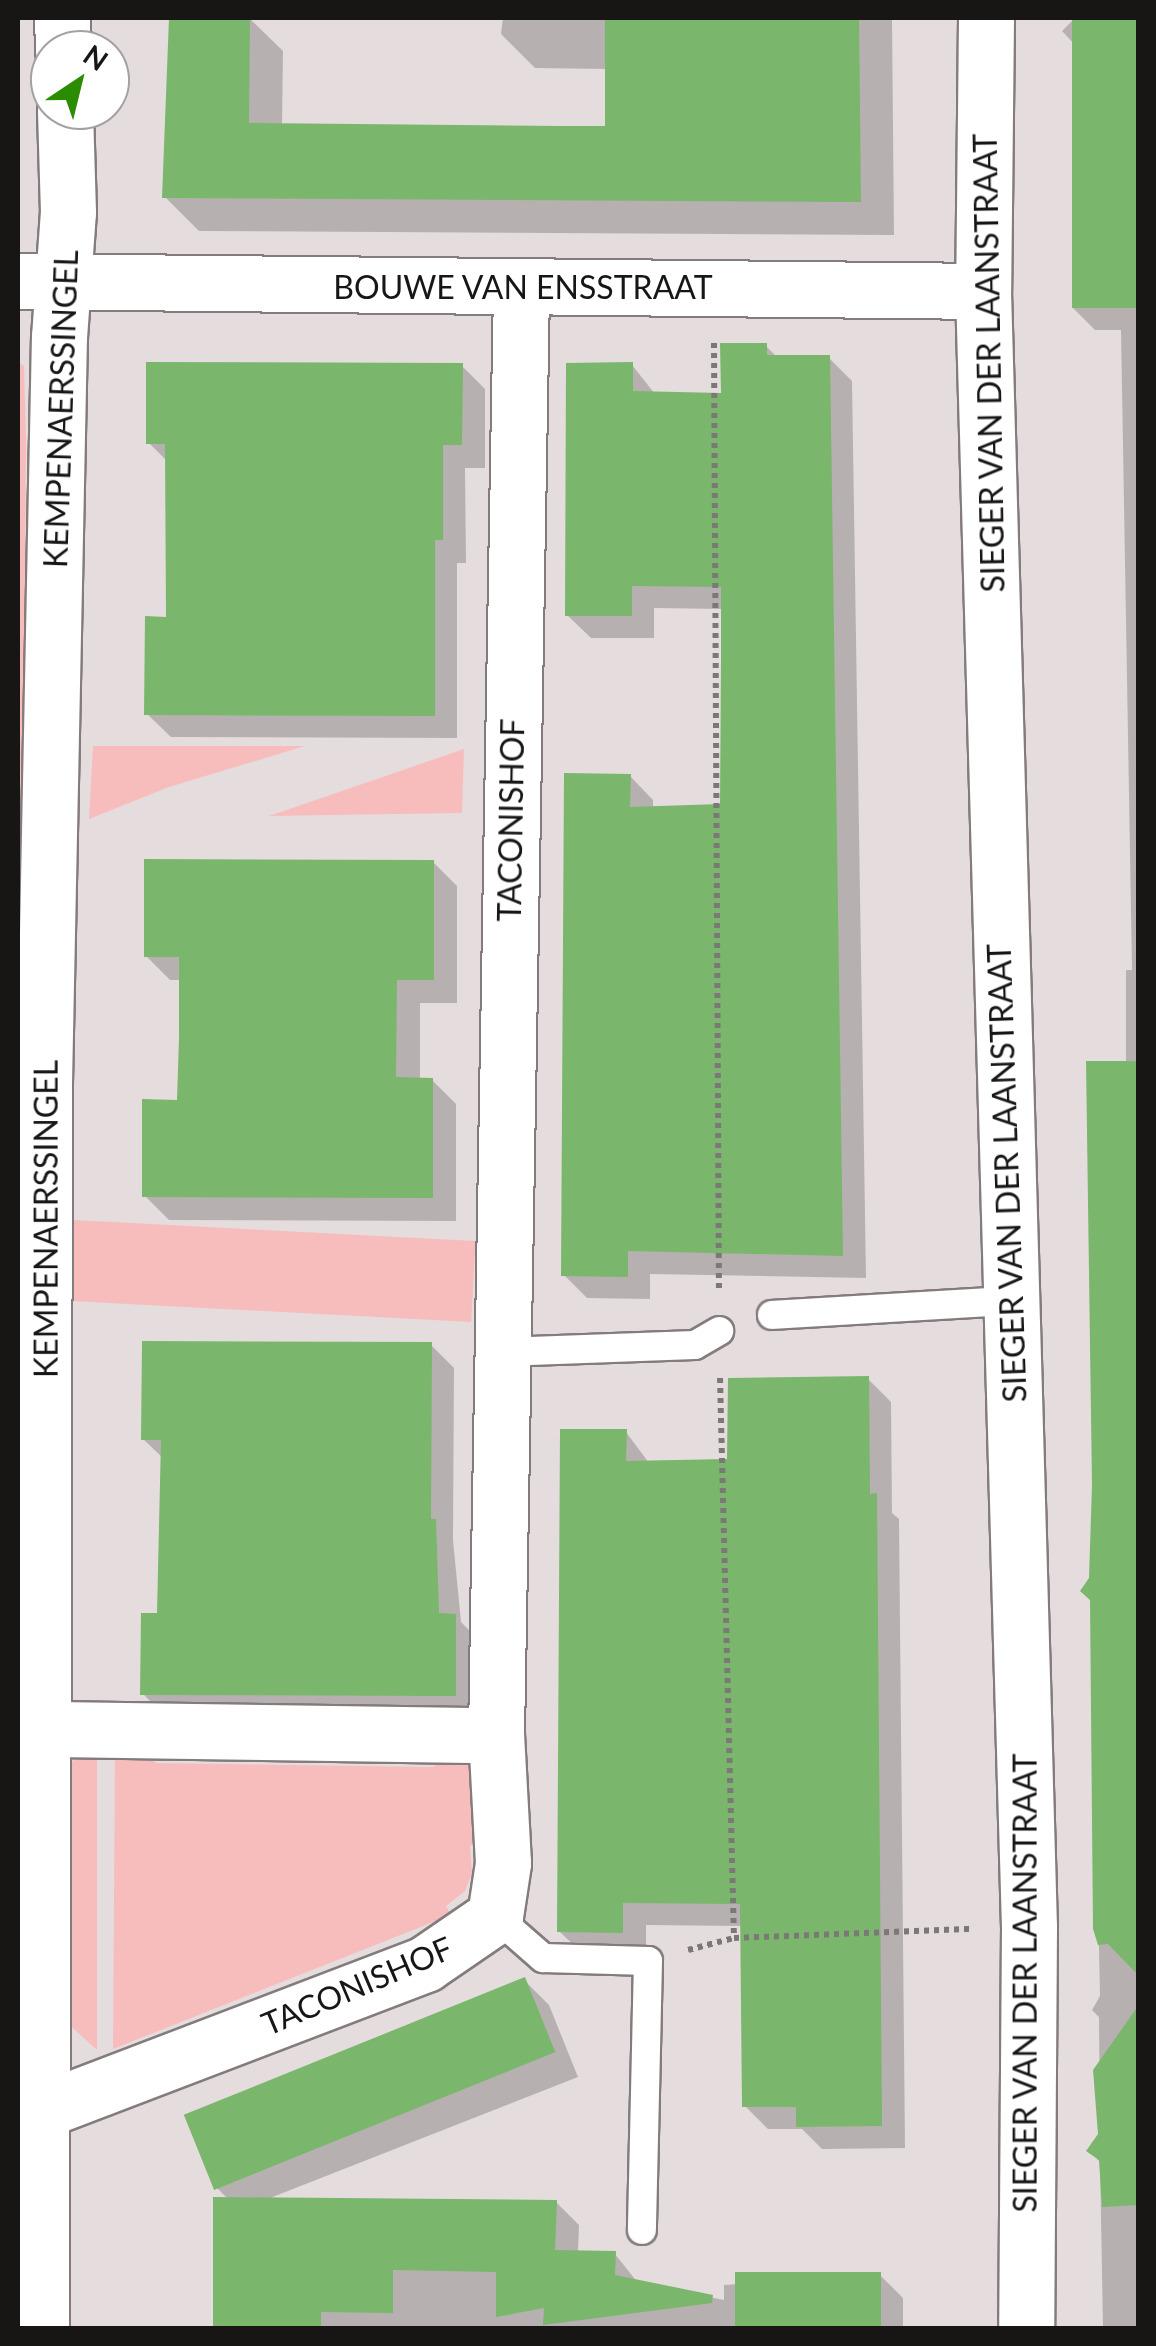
<!DOCTYPE html>
<html>
<head>
<meta charset="utf-8">
<style>
	body { margin:0 }
	#map { position:relative; width:1156px; height:2346px; overflow:hidden; background:#e5dddd; font-family:Lato,sans-serif }
	div>[style] { position:absolute }
	[style*='--x'] { left:calc(var(--x)*1px); top:calc(var(--y)*1px); width:calc(var(--w)*1px); rotate:calc(var(--a)*1deg) }
	.green>* { inset:0; background:#f7bdbd; transform-origin:0 0 }
	.shadow>* { inset:0; background:#0003 }
	.building>* { inset:0; background:#7ab66c; transform-origin:0 0 }
	.path>* { height:6px; margin-top:-3px; transform-origin:0; background:repeating-linear-gradient(90deg,#7d7878 0 5px,transparent 0 10px) }
	.roads { filter:drop-shadow(2px 0 #847c7c) drop-shadow(-2px 0 #847c7c) drop-shadow(0 2px #847c7c) drop-shadow(0 -2px #847c7c) }
	.lane>* { height:28px; margin:-14px; padding:0 14px; transform-origin:14px; border-radius:14px; background:#fff }
	.street>* { height:55px; margin:-27.5px; padding:0 27.5px; transform-origin:27.5px; border-radius:27.5px; background:#fff }
	span { translate:-50% -50%; white-space:nowrap; text-align:center; line-height:1.15; -webkit-text-stroke:8px #fff; paint-order:stroke }
	.street-label { font-size:32px; color:#181515 }
	.frame { position:absolute; inset:0; border:20px solid #181515; pointer-events:none }
	.north { position:absolute; left:30px; top:30px; width:100px; height:100px; box-sizing:border-box; background:#fff; border:2px solid #a3a1a1; border-radius:50%; rotate:35deg; font-size:28px; font-weight:700; line-height:40px; text-align:center; color:#181515 }
	.north::after { content:''; display:block; margin:auto; width:35px; height:45px; background:#2a8c00; clip-path:polygon(50% 0,100% 100%,50% 72%,0 100%) }
</style>
</head>
<body>
<div id="map">
	<div class="green">
		<i style="clip-path:polygon(18px 362px,24px 366px,26px 439px,18px 1798px)"></i>
		<i style="clip-path:polygon(93px 746px,305px 746px,169px 787px,89px 819px)"></i>
		<i style="clip-path:polygon(464px 749px,462px 813px,269px 816px)"></i>
		<i style="left:74px;top:1220px;width:402px;height:81px;rotate:3deg"></i>
		<i style="clip-path:polygon(115px 1747px,136px 1747px,156px 1763px,433px 1767px,459px 1750px,472px 1753px,485px 1846px,470px 1845px,472px 1873px,465px 1891px,446px 1906px,451px 1915px,113px 2049px)"></i>
		<i style="clip-path:polygon(97px 1750px,97px 2050px,65px 2021px,72px 1761px)"></i>
	</div>
	<div class="shadow">
		<i style="clip-path:polygon(171px 18px,249px 18px,283px 51px,282px 126px,607px 128px,607px 69px,535px 68px,501px 34px,503px 18px,892px 18px,894px 235px,199px 231px,165px 197px)"></i>
		<i style="clip-path:polygon(1075px 18px,1138px 18px,1138px 2328px,1103px 2328px,1100px 2162px,1089px 2151px,1100px 2135px,1099px 2017px,1092px 2010px,1100px 1996px,1091px 1579px,1126px 1064px,1126px 970px,1132px 970px,1121px 330px,1095px 330px,1072px 307px,1076px 46px,1062px 31px)"></i>
		<i style="clip-path:polygon(766px 346px,778px 358px,829px 358px,852px 381px,866px 1278px,650px 1274px,650px 1299px,587px 1298px,564px 1275px,630px 776px,653px 800px,653px 809px,723px 807px,723px 609px,654px 608px,654px 638px,591px 638px,567px 615px,632px 365px,655px 394px,723px 396px)"></i>
		<i style="clip-path:polygon(462px 366px,485px 389px,485px 468px,465px 468px,466px 563px,457px 563px,457px 738px,171px 737px,147px 714px,168px 619px,168px 462px,149px 443px)"></i>
		<i style="clip-path:polygon(433px 862px,457px 886px,457px 1003px,420px 1003px,420px 1080px,432px 1080px,456px 1104px,456px 1221px,169px 1220px,145px 1196px,180px 1102px,181px 980px,170px 980px,146px 956px)"></i>
		<i style="clip-path:polygon(431px 1345px,454px 1368px,453px 1540px,461px 1622px,479px 1640px,479px 1718px,166px 1717px,143px 1694px,160px 1615px,163px 1458px,143px 1439px)"></i>
		<i style="clip-path:polygon(868px 1379px,891px 1402px,892px 1513px,899px 1519px,905px 2148px,822px 2149px,802px 2129px,768px 2129px,745px 2106px,743px 1926px,646px 1925px,646px 1955px,583px 1954px,559px 1931px,626px 1432px,649px 1463px,729px 1461px)"></i>
		<i style="clip-path:polygon(524px 1980px,549px 2005px,578px 2077px,265px 2200px,556px 2202px,579px 2225px,578px 2253px,615px 2254px,638px 2283px,724px 2300px,724px 2285px,880px 2275px,903px 2298px,903px 2328px,215px 2328px,215px 2200px,229px 2200px,214px 2185px)"></i>
	</div>
	<div class="building">
		<i style="clip-path:polygon(169px 18px,250px 18px,249px 123px,558px 126px,605px 126px,605px 18px,859px 18px,861px 202px,162px 198px)"></i>
		<i style="left:1072px;top:18px;width:66px;height:290px"></i>
		<i style="clip-path:polygon(720px 343px,767px 343px,767px 355px,830px 355px,843px 1256px,628px 1251px,628px 1277px,561px 1276px,564px 773px,631px 774px,630px 807px,720px 804px,721px 662px,721px 587px,632px 586px,632px 616px,565px 616px,566px 363px,633px 362px,633px 391px,721px 393px)"></i>
		<i style="clip-path:polygon(146px 362px,463px 363px,462px 445px,443px 445px,443px 540px,435px 540px,435px 716px,144px 715px,145px 616px,166px 617px,165px 444px,146px 444px)"></i>
		<i style="clip-path:polygon(144px 859px,434px 860px,434px 980px,397px 980px,396px 1077px,433px 1078px,433px 1198px,142px 1197px,142px 1099px,177px 1100px,179px 1038px,179px 957px,144px 957px)"></i>
		<i style="clip-path:polygon(1086px 1061px,1138px 1061px,1138px 1975px,1108px 1944px,1098px 1945px,1093px 1929px,1090px 1600px,1080px 1591px,1089px 1578px,1092px 1485px)"></i>
		<i style="clip-path:polygon(142px 1341px,432px 1342px,431px 1519px,436px 1519px,439px 1613px,456px 1614px,456px 1696px,140px 1695px,141px 1613px,157px 1613px,161px 1440px,141px 1440px)"></i>
		<i style="clip-path:polygon(869px 1376px,870px 1494px,877px 1493px,882px 2126px,796px 2127px,796px 2107px,742px 2107px,740px 1904px,623px 1903px,623px 1933px,557px 1932px,560px 1429px,627px 1429px,626px 1461px,727px 1459px,728px 1378px)"></i>
		<i style="left:525px;top:1977px;width:81px;height:368px;rotate:68deg"></i>
		<i style="clip-path:polygon(1138px 2006px,1138px 2205px,1102px 2207px,1099px 2160px,1086px 2151px,1098px 2134px,1093px 2070px)"></i>
		<i style="clip-path:polygon(213px 2197px,557px 2200px,555px 2250px,616px 2251px,615px 2275px,713px 2295px,712px 2303px,543px 2325px,544px 2308px,496px 2317px,496px 2272px,393px 2270px,393px 2313px,321px 2312px,321px 2328px,213px 2328px)"></i>
		<i style="left:881px;top:2272px;width:54px;height:146px;rotate:90deg"></i>
	</div>
	<div class="path">
		<i style="--x:714;--y:343;--w:948;--a:89.7"></i>
		<i style="--x:720;--y:1378;--w:560;--a:88.57"></i>
		<i style="--x:688;--y:1950;--w:48;--a:-14.6"></i>
		<i style="--x:734;--y:1938;--w:239;--a:-2.2"></i>
	</div>
	<div class="roads">
		<div class="lane">
			<i style="--x:772;--y:1315;--w:238;--a:-3.4"></i>
			<i style="--x:502;--y:1352;--w:193;--a:-2.1"></i>
			<i style="--x:695;--y:1345;--w:28;--a:-30"></i>
			<i style="--x:495;--y:1916;--w:64;--a:41.2"></i>
			<i style="--x:543;--y:1958;--w:105;--a:1.6"></i>
			<i style="--x:648;--y:1961;--w:269;--a:91.3"></i>
		</div>
		<div class="street">
			<i style="--x:62;--y:18;--w:32;--a:88"></i>
			<i style="--x:986;--y:18;--w:273;--a:90.6"></i>
			<i style="--x:983;--y:291;--w:1637;--a:88.39"></i>
			<i style="--x:1029;--y:1927;--w:401;--a:90.4"></i>
			<i style="--x:18;--y:281;--w:965;--a:0.59"></i>
			<i style="--x:47;--y:1729;--w:449;--a:0.8"></i>
			<i style="--x:43;--y:2110;--w:409;--a:-20.9"></i>
			<i style="--x:425;--y:1964;--w:85;--a:-34.4"></i>
			<i style="--x:495;--y:1916;--w:54;--a:-81.4"></i>
			<i style="--x:503;--y:1863;--w:128;--a:-93.1"></i>
			<i style="--x:496;--y:1735;--w:1448;--a:-89.01"></i>
			<i style="--x:41;--y:2328;--w:1246;--a:-89.86"></i>
			<i style="--x:44;--y:1082;--w:745;--a:-88.85"></i>
			<i style="--x:59;--y:337;--w:125;--a:-85.9"></i>
			<i style="--x:68;--y:212;--w:102;--a:-91.7"></i>
		</div>
	</div>
	<div class="street-label">
		<span style="left:523px;top:287px">BOUWE VAN ENSSTRAAT</span>
		<span style="left:989px;top:363px;rotate:-91deg">SIEGER VAN DER LAANSTRAAT</span>
		<span style="left:61px;top:409px;rotate:-88deg">KEMPENAERSSINGEL</span>
		<span style="left:511px;top:820px;rotate:-89deg">TACONISHOF</span>
		<span style="left:1007px;top:1173px;rotate:-92deg">SIEGER VAN DER LAANSTRAAT</span>
		<span style="left:46px;top:1219px;rotate:-90deg">KEMPENAERSSINGEL</span>
		<span style="left:1025px;top:1983px;rotate:-90deg">SIEGER VAN DER LAANSTRAAT</span>
		<span style="left:357px;top:1986px;rotate:-23deg">TACONISHOF</span>
	</div>
	<div class="frame"></div>
	<div class="north">N</div>
</div>
</body>
</html>
